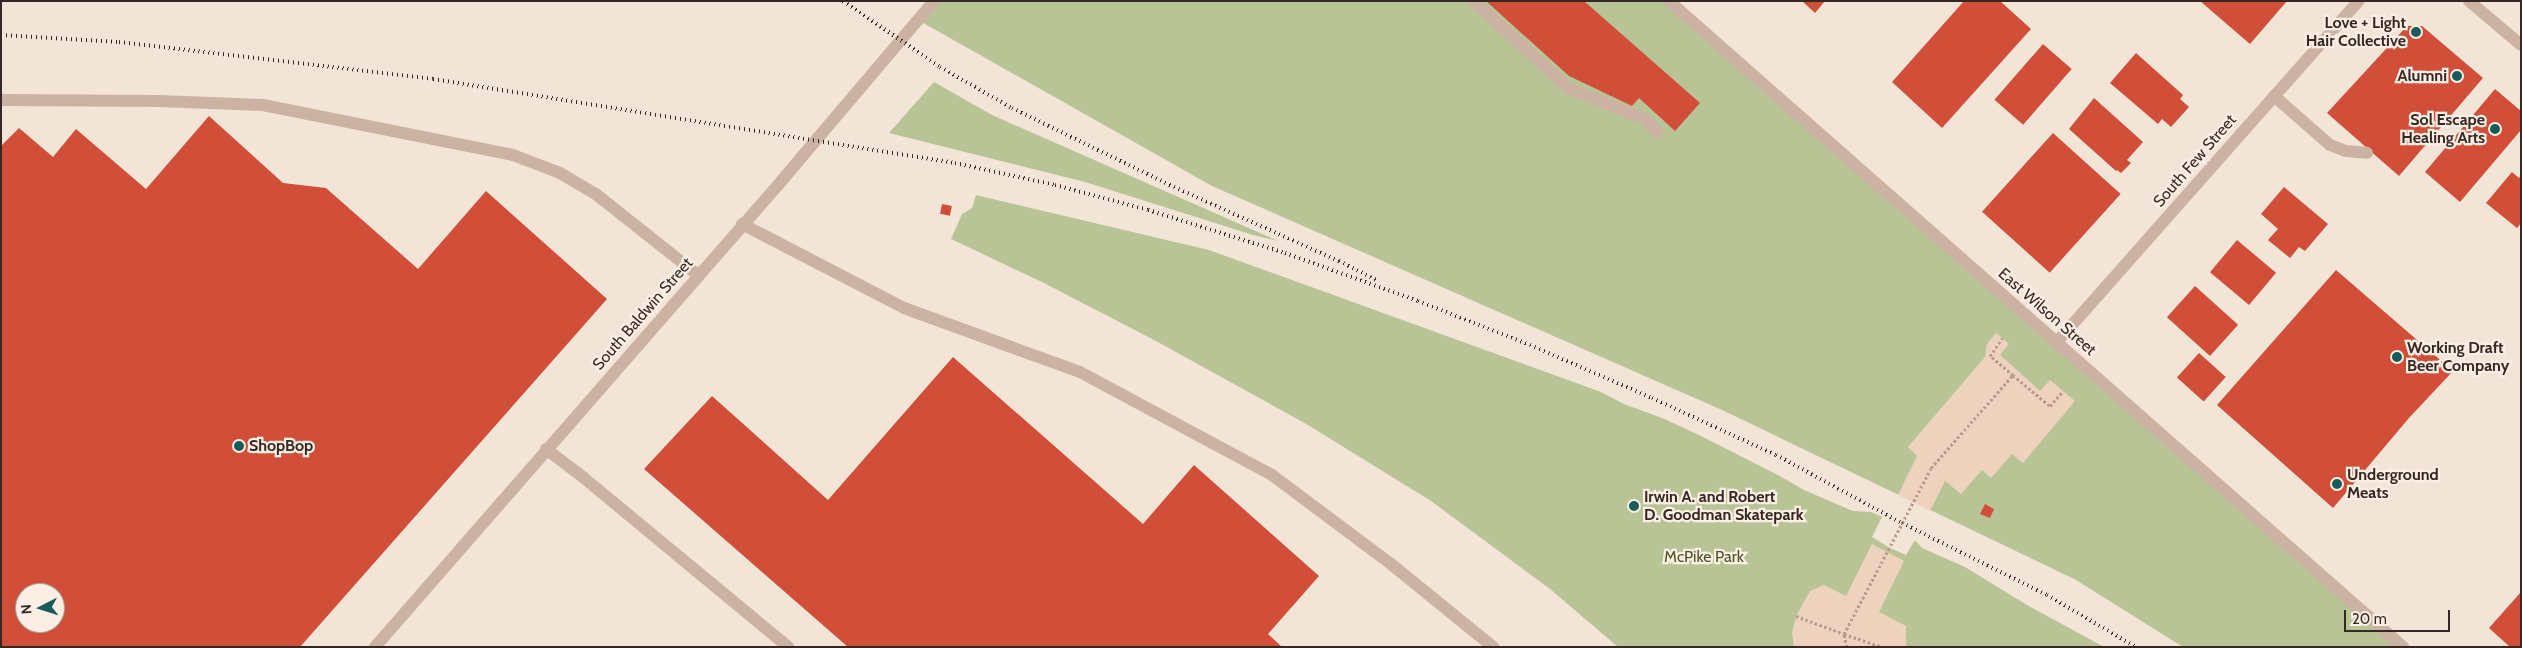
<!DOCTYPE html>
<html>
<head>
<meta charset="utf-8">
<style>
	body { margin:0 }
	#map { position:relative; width:2522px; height:648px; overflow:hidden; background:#f3e4d8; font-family:Cabin,sans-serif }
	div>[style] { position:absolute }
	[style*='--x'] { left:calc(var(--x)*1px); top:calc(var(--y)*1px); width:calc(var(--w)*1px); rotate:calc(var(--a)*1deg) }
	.green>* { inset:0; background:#b9c496 }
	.plaza>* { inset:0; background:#edd3bd }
	.building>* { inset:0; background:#d14e38; transform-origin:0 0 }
	.path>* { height:3px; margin-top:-1.5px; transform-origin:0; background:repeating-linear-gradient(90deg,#b89b8d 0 2.5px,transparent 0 5px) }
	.minor>* { height:12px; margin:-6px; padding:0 6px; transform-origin:6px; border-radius:6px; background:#ccb2a3 }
	.rail>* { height:4px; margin-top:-2px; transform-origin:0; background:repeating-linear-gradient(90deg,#362925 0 1px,transparent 0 5px) }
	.dots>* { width:14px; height:14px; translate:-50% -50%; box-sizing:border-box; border:2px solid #fbeee4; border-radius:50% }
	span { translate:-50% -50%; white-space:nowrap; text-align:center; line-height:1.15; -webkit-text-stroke:4.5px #fbeee4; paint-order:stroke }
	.poi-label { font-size:16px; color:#362925; font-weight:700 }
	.right { translate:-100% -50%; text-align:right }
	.left { translate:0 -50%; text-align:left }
	.street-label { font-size:16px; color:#362925 }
	.park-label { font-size:16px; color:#4a5727 }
	.frame { position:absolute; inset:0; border:2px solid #362925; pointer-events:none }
	.north { position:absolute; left:15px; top:583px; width:50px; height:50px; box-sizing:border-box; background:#fbeee4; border:1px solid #ac9f98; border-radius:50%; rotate:265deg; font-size:14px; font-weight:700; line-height:20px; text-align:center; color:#362925 }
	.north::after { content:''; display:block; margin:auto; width:18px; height:22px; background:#175c5a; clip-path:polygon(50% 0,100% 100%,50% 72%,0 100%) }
	.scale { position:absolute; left:2344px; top:610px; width:106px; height:22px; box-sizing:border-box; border:2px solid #362925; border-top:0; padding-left:6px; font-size:15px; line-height:18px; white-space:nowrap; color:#362925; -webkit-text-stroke:4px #fbeee4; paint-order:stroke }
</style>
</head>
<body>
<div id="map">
	<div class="green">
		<i style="clip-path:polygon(934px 1px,1669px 1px,2403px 647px,2183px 647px,2076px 580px,1722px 410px,1212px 186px,918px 20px)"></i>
		<i style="clip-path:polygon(934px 82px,992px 115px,1278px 241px,1253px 235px,1085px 182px,889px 133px)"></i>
		<i style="clip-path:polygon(976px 195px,1209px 250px,1601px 392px,1624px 404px,1662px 418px,1697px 434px,1778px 475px,1804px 490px,1853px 511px,1871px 512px,1882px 517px,1872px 537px,1890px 548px,1906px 555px,1915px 540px,1922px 548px,1965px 567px,2027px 605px,2104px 647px,1618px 647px,1550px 589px,1431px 501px,1308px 425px,1156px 341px,1042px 282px,951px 239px,962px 214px,972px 208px)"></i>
	</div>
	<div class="plaza">
		<i style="clip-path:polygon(1996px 333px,2009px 344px,2000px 355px,2040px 391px,2050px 380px,2075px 401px,2023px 463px,2012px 454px,1991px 478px,1982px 470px,1961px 494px,1945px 481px,1930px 511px,1898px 495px,1917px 456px,1908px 447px,1985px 357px,1987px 344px)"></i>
		<i style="clip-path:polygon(1872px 544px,1904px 561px,1879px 612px,1906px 626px,1906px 647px,1794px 647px,1792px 633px,1796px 616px,1810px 591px,1824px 585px,1846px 596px)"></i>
	</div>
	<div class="building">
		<i style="clip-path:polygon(1486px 1px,1584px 1px,1700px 103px,1675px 131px,1639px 98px,1632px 106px,1569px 76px)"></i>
		<i style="clip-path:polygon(1802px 1px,1825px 1px,1815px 13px)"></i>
		<i style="clip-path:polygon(1964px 1px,2000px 1px,2031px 29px,1942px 128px,1892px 82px)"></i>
		<i style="clip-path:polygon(2200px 1px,2287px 1px,2250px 44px)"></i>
		<i style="clip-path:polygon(2407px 26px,2422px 26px,2483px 78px,2399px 176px,2327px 113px)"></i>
		<i style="left:2043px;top:44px;width:38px;height:74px;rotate:41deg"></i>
		<i style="clip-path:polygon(2136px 53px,2183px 95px,2180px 99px,2189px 107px,2171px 127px,2162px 119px,2158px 124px,2110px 83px)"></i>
		<i style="clip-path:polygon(2495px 89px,2521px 111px,2521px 130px,2460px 202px,2425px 172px)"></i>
		<i style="clip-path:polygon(2094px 98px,2143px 142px,2127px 160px,2131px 163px,2121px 173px,2117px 170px,2116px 171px,2069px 129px)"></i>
		<i style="clip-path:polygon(evenodd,209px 116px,283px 183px,326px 188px,418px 269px,486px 191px,607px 299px,300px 647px,1px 647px,1px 146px,19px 128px,53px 157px,76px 129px,146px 189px,209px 116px,25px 593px,55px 593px,55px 623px,25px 623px,25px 593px)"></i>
		<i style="left:2053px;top:133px;width:91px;height:106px;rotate:42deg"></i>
		<i style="clip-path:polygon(2512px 172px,2519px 178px,2521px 175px,2521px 223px,2517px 228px,2486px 203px)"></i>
		<i style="clip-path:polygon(2284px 187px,2328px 224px,2305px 251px,2299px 247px,2290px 258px,2268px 240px,2278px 229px,2261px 214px)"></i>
		<i style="left:942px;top:204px;width:10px;height:10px;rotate:11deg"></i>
		<i style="left:2237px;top:240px;width:51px;height:42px;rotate:40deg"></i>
		<i style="clip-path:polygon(2336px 270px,2453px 371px,2409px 418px,2333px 508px,2217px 405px)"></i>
		<i style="left:2195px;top:286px;width:58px;height:42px;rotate:42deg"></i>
		<i style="left:2199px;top:353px;width:36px;height:33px;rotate:42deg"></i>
		<i style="clip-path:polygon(953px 357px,1143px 524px,1194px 465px,1319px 576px,1268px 634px,1282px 647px,848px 647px,644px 469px,712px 396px,828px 500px)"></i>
		<i style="clip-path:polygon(1985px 504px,1994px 509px,1990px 518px,1980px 514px)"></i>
		<i style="clip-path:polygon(2521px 592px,2521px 647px,2510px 647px,2489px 628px)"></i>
	</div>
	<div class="path">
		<i style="--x:2013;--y:375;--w:48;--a:40"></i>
		<i style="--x:2050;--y:406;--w:20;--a:-49"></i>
		<i style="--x:1796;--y:616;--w:51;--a:20.6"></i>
		<i style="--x:1844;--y:634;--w:187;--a:-62.3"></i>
		<i style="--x:1931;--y:468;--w:124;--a:-48.6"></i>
		<i style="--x:2013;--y:375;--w:30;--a:-140"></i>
		<i style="--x:1990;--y:356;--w:22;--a:-56"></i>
		<i style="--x:1847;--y:647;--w:13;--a:-103"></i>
		<i style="--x:1844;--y:634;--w:41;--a:18.4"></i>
	</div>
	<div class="minor">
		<i style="--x:1474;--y:1;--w:128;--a:42.8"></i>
		<i style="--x:1568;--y:88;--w:83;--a:21.9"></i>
		<i style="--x:1645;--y:119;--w:18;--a:47"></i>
		<i style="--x:1669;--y:1;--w:978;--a:41.35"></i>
		<i style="--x:2469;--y:1;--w:68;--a:40.2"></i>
		<i style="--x:2274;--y:96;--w:74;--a:41.2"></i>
		<i style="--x:2330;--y:145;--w:17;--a:21"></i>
		<i style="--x:2346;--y:151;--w:21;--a:5"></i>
		<i style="--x:1;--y:100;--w:158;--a:0.4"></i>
		<i style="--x:159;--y:101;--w:104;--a:2.2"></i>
		<i style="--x:263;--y:105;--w:255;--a:11.3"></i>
		<i style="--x:513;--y:155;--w:50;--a:21"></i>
		<i style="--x:560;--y:173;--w:43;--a:30.7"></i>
		<i style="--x:597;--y:195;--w:129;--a:38.4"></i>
		<i style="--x:742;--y:224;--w:182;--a:27.4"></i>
		<i style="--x:904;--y:308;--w:187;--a:20"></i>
		<i style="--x:1080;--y:372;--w:218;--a:28.2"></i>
		<i style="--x:1272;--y:475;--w:149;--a:36.8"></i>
		<i style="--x:1391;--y:564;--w:132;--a:39.1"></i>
		<i style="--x:2056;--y:343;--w:457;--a:-48.5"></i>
		<i style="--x:546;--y:449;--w:48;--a:37.3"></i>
		<i style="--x:584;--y:478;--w:265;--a:39.6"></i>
		<i style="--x:375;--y:647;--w:613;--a:-48.9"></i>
		<i style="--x:778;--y:185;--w:241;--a:-49.7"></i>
	</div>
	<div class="rail">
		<i style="--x:843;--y:1;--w:117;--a:34.2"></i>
		<i style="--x:940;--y:67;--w:83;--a:29.7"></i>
		<i style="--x:1012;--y:108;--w:180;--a:26"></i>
		<i style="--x:1174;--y:187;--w:181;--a:24.2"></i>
		<i style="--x:1339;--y:261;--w:44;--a:27.1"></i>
		<i style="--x:1;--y:35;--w:118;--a:3.4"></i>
		<i style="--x:119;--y:42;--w:316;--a:6.7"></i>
		<i style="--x:433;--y:79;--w:529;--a:9.14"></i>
		<i style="--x:955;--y:163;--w:102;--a:12.4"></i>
		<i style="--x:1055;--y:185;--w:96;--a:15"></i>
		<i style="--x:1148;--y:210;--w:144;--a:17.4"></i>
		<i style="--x:1285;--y:253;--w:141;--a:19.8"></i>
		<i style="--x:1418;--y:301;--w:120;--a:21.4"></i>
		<i style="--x:1530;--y:345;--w:133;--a:23.5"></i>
		<i style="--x:1652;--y:398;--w:136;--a:24.7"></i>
		<i style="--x:1776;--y:455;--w:143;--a:28.4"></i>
		<i style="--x:1902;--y:523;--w:162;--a:26.4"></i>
		<i style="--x:2047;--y:595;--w:103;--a:30.3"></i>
	</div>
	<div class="dots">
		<i style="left:2416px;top:32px;background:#175c5a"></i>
		<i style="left:2457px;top:76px;background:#175c5a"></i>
		<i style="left:2495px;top:129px;background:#175c5a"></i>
		<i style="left:2397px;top:357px;background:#175c5a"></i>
		<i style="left:239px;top:446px;background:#175c5a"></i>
		<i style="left:2337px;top:484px;background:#175c5a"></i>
		<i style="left:1634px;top:506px;background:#175c5a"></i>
	</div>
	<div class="poi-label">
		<span class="right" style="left:2406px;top:32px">Love + Light<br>Hair Collective</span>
		<span class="right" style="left:2447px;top:76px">Alumni</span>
		<span class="right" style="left:2485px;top:129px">Sol Escape<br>Healing Arts</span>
		<span class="left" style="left:2407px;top:357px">Working Draft<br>Beer Company</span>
		<span class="left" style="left:249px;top:446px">ShopBop</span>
		<span class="left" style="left:2347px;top:484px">Underground<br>Meats</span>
		<span class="left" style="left:1644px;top:506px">Irwin A. and Robert<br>D. Goodman Skatepark</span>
	</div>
	<div class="street-label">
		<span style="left:2195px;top:161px;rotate:-49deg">South Few Street</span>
		<span style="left:2047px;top:312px;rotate:41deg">East Wilson Street</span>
		<span style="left:643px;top:314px;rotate:-49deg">South Baldwin Street</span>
	</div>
	<div class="park-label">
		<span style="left:1704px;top:557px">McPike Park</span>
	</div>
	<div class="frame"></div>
	<div class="north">N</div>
	<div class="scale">20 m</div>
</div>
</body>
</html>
